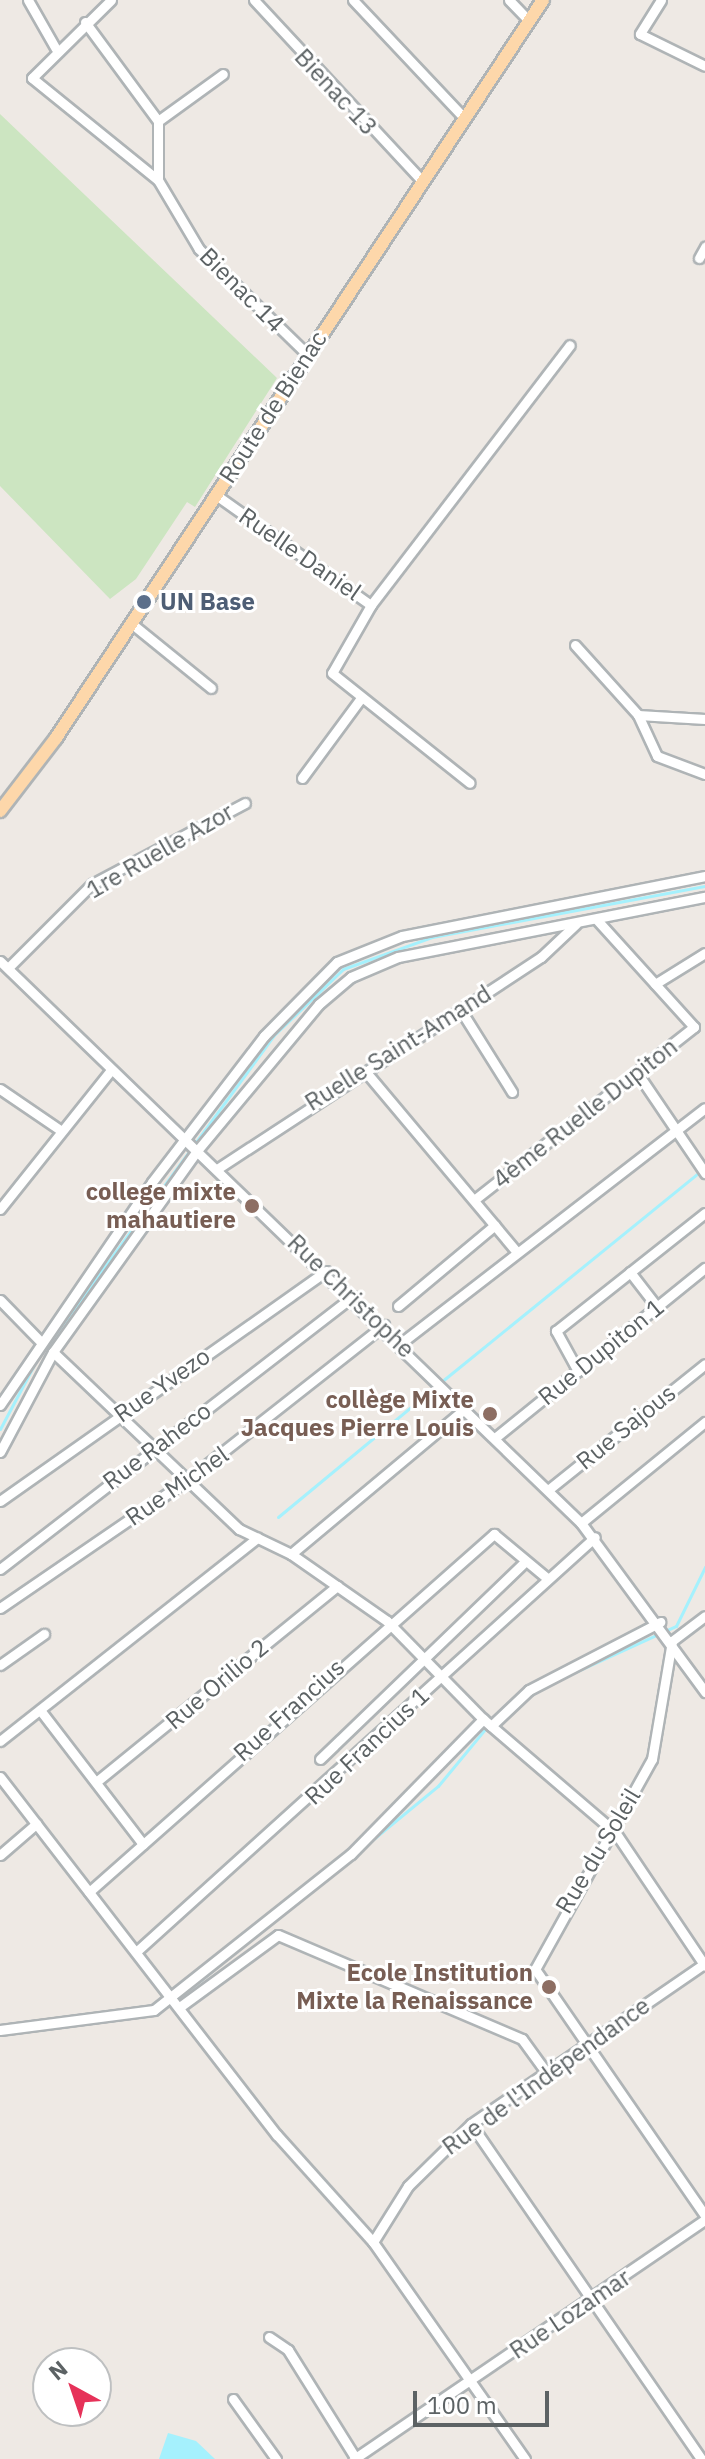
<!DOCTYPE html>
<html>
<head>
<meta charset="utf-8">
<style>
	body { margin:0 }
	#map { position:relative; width:705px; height:2459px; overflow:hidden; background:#eee9e4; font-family:"IBM Plex Sans",sans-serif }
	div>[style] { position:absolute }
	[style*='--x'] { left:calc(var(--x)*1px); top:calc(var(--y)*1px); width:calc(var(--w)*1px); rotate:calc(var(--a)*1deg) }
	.green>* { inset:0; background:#cce5c1 }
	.water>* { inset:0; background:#a5f1fd }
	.stream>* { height:3px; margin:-1.5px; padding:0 1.5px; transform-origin:1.5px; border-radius:1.5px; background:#a5f1fd }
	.roads { filter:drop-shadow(2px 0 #afb4b6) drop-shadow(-2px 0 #afb4b6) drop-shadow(0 2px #afb4b6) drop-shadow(0 -2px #afb4b6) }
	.minor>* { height:9px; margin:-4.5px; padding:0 4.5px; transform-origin:4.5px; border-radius:4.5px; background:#fff }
	.major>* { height:12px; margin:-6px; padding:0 6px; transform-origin:6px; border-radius:6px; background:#fdd7aa }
	.dots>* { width:22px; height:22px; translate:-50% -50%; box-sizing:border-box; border:4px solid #fff; border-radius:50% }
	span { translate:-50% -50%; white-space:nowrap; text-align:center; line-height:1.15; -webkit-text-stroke:6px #fff; paint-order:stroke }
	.street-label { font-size:24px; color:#5c6264 }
	.service-label { font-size:24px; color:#4e5e75; font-weight:700 }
	.left { translate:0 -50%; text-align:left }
	.education-label { font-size:24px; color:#785e54; font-weight:700 }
	.right { translate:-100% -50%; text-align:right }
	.north { position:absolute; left:32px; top:2347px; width:80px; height:80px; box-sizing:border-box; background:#fff; border:2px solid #bec0c1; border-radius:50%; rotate:320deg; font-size:22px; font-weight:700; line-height:32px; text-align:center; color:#5c6264 }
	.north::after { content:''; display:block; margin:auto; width:28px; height:36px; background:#e63259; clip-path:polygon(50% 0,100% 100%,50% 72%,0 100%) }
	.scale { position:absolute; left:413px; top:2391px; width:136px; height:36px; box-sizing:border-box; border:4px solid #5c6264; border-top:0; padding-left:10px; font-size:24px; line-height:28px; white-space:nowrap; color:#5c6264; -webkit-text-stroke:6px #fff; paint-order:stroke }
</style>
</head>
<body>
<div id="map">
	<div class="green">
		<i style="clip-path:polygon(0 114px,277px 378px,195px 507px,187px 502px,136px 579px,110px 599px,0 486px)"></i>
	</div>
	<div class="water">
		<i style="clip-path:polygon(168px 2433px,196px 2441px,215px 2459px,159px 2459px)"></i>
	</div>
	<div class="stream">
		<i style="--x:441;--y:1382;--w:336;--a:-39.1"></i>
		<i style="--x:0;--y:1429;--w:79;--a:-62.1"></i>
		<i style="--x:37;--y:1359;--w:400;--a:-53.8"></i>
		<i style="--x:273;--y:1036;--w:97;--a:-43.7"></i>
		<i style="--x:343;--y:969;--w:95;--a:-19.8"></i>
		<i style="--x:432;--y:937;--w:278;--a:-10.6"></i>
		<i style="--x:278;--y:1517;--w:204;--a:-39.6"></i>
		<i style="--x:547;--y:1685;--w:142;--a:-24.6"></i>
		<i style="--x:676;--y:1626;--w:66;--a:-63.8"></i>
		<i style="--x:360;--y:1850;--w:101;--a:-39.4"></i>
		<i style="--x:438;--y:1786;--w:91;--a:-50.4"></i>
		<i style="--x:177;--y:1999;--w:172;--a:-38.9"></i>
		<i style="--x:154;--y:2014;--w:20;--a:-30"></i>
	</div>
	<div class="roads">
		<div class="minor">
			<i style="--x:28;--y:0;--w:56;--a:60.3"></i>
			<i style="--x:111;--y:0;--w:111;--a:135.4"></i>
			<i style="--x:32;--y:78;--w:162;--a:39"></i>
			<i style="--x:254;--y:0;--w:247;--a:47.1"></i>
			<i style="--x:353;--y:0;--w:163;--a:46.7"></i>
			<i style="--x:509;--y:0;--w:29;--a:46"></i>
			<i style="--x:661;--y:0;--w:40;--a:122"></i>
			<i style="--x:640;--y:34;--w:72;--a:26.2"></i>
			<i style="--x:85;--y:22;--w:123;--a:53.6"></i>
			<i style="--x:158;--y:121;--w:59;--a:90"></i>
			<i style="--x:158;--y:180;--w:80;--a:59.3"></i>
			<i style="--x:199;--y:249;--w:151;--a:44.2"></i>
			<i style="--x:158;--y:121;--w:80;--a:-35.9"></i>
			<i style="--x:699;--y:258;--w:13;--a:-61"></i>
			<i style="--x:216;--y:495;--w:190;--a:35.4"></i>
			<i style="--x:371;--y:605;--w:78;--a:119.8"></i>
			<i style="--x:332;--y:673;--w:176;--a:38.6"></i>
			<i style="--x:371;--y:605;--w:327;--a:-52.6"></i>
			<i style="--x:131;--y:623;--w:103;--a:39.1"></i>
			<i style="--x:575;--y:645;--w:94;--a:48"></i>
			<i style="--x:638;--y:715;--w:45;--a:65.1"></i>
			<i style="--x:657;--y:756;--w:51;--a:20.6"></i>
			<i style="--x:638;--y:715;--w:67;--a:3.4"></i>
			<i style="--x:302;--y:778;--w:99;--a:-53.6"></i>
			<i style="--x:0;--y:961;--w:808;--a:44.05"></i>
			<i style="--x:581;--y:1523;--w:210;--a:53.7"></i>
			<i style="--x:8;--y:968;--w:119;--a:-45"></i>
			<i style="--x:92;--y:884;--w:173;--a:-27.9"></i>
			<i style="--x:655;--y:984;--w:59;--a:-31.8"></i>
			<i style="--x:460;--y:1009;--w:98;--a:57.9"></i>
			<i style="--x:365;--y:1071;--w:236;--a:50"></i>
			<i style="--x:638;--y:1074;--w:120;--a:55.9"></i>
			<i style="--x:0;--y:1089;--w:73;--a:34.3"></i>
			<i style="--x:217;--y:1169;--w:387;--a:-33.2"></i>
			<i style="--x:541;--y:957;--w:48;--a:-43.3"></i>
			<i style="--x:474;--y:1200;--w:280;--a:-38.2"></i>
			<i style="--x:694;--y:1027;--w:144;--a:-132.2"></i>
			<i style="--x:0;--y:1209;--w:176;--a:-51.4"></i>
			<i style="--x:630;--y:1272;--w:44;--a:52.4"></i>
			<i style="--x:0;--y:1300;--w:56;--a:45.7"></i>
			<i style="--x:398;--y:1306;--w:126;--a:-39.9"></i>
			<i style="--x:401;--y:1343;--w:384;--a:-37.7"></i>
			<i style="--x:53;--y:1352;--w:257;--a:43.6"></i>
			<i style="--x:239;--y:1529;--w:58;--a:25.7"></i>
			<i style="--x:291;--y:1554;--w:117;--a:34.9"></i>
			<i style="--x:387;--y:1621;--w:137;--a:45.6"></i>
			<i style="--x:483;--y:1719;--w:174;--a:40.6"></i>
			<i style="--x:615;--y:1832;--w:161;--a:56.1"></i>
			<i style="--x:578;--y:1371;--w:46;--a:-118.8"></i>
			<i style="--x:556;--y:1331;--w:190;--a:-38.4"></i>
			<i style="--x:0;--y:1405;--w:270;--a:-55.7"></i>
			<i style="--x:152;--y:1182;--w:184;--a:-52.5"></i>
			<i style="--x:264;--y:1036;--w:104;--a:-45.4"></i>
			<i style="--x:337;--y:962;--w:70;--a:-21.8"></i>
			<i style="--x:402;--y:936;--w:309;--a:-11.2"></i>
			<i style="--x:496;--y:1437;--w:269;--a:-39"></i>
			<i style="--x:0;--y:1452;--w:113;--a:-62.1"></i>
			<i style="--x:53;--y:1352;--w:246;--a:-54.4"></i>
			<i style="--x:196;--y:1152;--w:192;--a:-50.3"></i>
			<i style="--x:319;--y:1004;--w:42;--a:-40.2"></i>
			<i style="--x:351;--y:977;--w:51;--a:-23.1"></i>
			<i style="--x:398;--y:957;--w:313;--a:-11.1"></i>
			<i style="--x:548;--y:1490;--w:201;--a:-38.7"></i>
			<i style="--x:0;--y:1501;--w:399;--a:-35.2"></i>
			<i style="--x:581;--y:1523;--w:160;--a:-39.2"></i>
			<i style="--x:291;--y:1554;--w:229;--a:-39.9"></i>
			<i style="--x:0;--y:1569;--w:446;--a:-37.7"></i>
			<i style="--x:0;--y:1608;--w:227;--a:-34.4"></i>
			<i style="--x:187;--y:1480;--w:251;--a:-38.2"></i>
			<i style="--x:672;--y:1641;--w:120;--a:99.6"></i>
			<i style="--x:652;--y:1759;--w:240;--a:119.1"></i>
			<i style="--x:535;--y:1969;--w:299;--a:55.4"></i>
			<i style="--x:672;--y:1641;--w:41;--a:-37.1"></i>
			<i style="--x:0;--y:1665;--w:54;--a:-35.2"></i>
			<i style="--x:40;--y:1710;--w:169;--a:52.5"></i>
			<i style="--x:491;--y:1726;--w:52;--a:-43.5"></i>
			<i style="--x:529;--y:1690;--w:148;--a:-27.4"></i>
			<i style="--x:0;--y:1741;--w:328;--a:-38.3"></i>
			<i style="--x:320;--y:1759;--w:284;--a:-43.9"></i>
			<i style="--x:0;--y:1777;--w:453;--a:52.3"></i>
			<i style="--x:277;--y:2135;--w:144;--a:48.1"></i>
			<i style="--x:373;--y:2242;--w:265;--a:55"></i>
			<i style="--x:96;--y:1782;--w:311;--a:-39.1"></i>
			<i style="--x:0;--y:1855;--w:48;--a:-40.7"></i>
			<i style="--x:89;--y:1892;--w:541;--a:-41.48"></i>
			<i style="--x:494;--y:1534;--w:70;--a:39.8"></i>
			<i style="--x:137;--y:1951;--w:617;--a:-42.11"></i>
			<i style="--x:181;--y:2006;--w:120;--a:-36.2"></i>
			<i style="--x:278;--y:1935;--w:265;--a:23.1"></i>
			<i style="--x:522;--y:2039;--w:39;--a:54"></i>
			<i style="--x:0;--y:2030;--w:155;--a:-7.4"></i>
			<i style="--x:154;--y:2010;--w:251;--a:-38.4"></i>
			<i style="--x:351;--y:1854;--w:189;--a:-45.6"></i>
			<i style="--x:471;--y:2124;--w:406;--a:55.5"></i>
			<i style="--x:373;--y:2242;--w:66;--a:-58"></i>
			<i style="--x:408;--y:2186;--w:88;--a:-44.5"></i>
			<i style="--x:471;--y:2124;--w:284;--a:-34.5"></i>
			<i style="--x:269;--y:2337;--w:23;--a:34"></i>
			<i style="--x:288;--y:2350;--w:128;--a:58"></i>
			<i style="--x:233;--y:2399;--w:74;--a:54.4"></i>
			<i style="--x:354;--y:2459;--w:425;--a:-34.3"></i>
		</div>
		<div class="major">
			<i style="--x:0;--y:811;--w:92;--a:-52.5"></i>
			<i style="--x:56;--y:738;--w:884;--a:-56.58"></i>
		</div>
	</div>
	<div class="dots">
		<i style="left:144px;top:602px;background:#5c6f8a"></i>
		<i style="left:252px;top:1206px;background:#8d6e63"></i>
		<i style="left:490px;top:1414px;background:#8d6e63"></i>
		<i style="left:549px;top:1987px;background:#8d6e63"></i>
	</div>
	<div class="street-label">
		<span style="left:336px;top:92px;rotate:47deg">Bienac 13</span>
		<span style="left:242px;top:290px;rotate:45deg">Bienac 14</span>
		<span style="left:273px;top:407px;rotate:-57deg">Route de Bienac</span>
		<span style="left:300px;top:554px;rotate:35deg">Ruelle Daniel</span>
		<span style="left:160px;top:851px;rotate:-30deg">1re Ruelle Azor</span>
		<span style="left:398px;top:1048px;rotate:-32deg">Ruelle Saint-Amand</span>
		<span style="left:585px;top:1113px;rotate:-38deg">4ème Ruelle Dupiton</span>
		<span style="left:351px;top:1296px;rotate:44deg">Rue Christophe</span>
		<span style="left:601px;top:1352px;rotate:-39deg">Rue Dupiton 1</span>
		<span style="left:162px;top:1385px;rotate:-35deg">Rue Yvezo</span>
		<span style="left:626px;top:1427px;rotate:-39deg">Rue Sajous</span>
		<span style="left:157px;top:1446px;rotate:-37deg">Rue Raheco</span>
		<span style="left:177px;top:1486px;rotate:-35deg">Rue Michel</span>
		<span style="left:217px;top:1684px;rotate:-40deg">Rue Orilio 2</span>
		<span style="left:289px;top:1710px;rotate:-42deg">Rue Francius</span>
		<span style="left:367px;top:1746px;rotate:-43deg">Rue Francius 1</span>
		<span style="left:598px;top:1851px;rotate:-59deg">Rue du Soleil</span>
		<span style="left:546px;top:2076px;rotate:-36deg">Rue de l'Indépendance</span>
		<span style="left:570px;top:2314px;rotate:-34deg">Rue Lozamar</span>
	</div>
	<div class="service-label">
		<span class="left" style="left:160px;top:602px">UN Base</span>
	</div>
	<div class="education-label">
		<span class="right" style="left:236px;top:1206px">college mixte<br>mahautiere</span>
		<span class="right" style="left:474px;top:1414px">collège Mixte<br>Jacques Pierre Louis</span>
		<span class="right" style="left:533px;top:1987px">Ecole Institution<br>Mixte la Renaissance</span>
	</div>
	<div class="north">N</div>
	<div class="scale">100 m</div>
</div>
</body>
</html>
